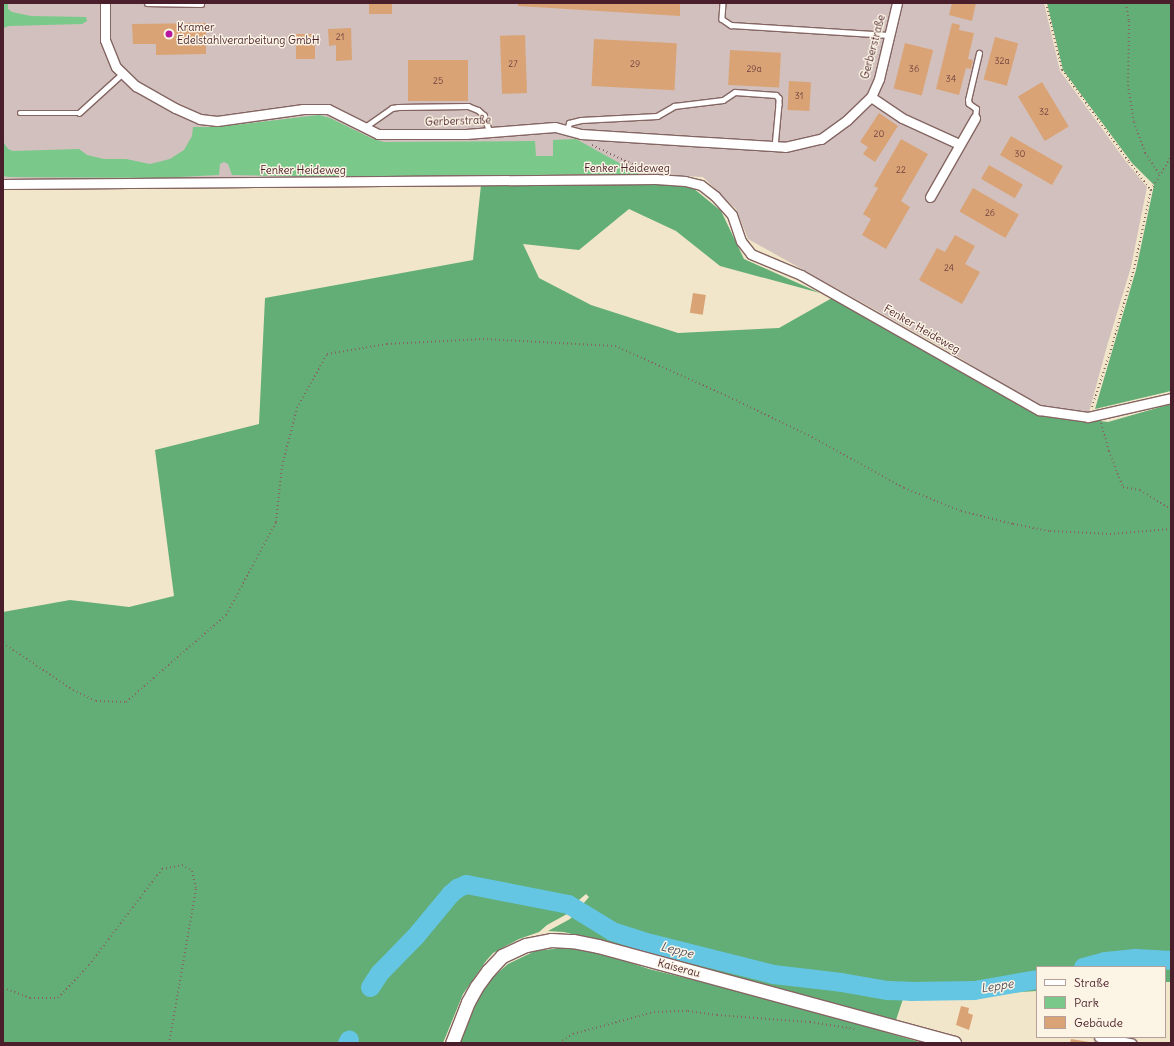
<!DOCTYPE html>
<html>
<head>
<meta charset="utf-8">
<style>
	body { margin:0 }
	#map { position:relative; width:1174px; height:1046px; overflow:hidden; background:#f1e6c9; font-family:Delius,sans-serif }
	div>[style] { position:absolute }
	[style*='--x'] { left:calc(var(--x)*1px); top:calc(var(--y)*1px); width:calc(var(--w)*1px); rotate:calc(var(--a)*1deg) }
	.industrial>* { inset:0; background:#d1c0bd }
	.green>* { inset:0; background:#7ac98a }
	.forest>* { inset:0; background:#63ad76 }
	.river>* { height:19px; margin:-9.5px; padding:0 9.5px; transform-origin:9.5px; border-radius:9.5px; background:#65c6e3 }
	.building>* { inset:0; background:#daa376; transform-origin:0 0 }
	.path>* { height:2px; margin-top:-1px; transform-origin:0; background:repeating-linear-gradient(90deg,#846562 0 1px,transparent 0 4px) }
	.roads { filter:drop-shadow(1px 0 #846562) drop-shadow(-1px 0 #846562) drop-shadow(0 1px #846562) drop-shadow(0 -1px #846562) }
	.lane>* { height:4.5px; margin:-2.25px; padding:0 2.25px; transform-origin:2.25px; border-radius:2.25px; background:#fff }
	.street>* { height:9px; margin:-4.5px; padding:0 4.5px; transform-origin:4.5px; border-radius:4.5px; background:#fff }
	.secondary>* { height:13px; margin:-6.5px; padding:0 6.5px; transform-origin:6.5px; border-radius:6.5px; background:#fff }
	.dots>* { width:11px; height:11px; translate:-50% -50%; box-sizing:border-box; border:2px solid #fcf5e5; border-radius:50% }
	span { translate:-50% -50%; white-space:nowrap; text-align:center; line-height:1.15; -webkit-text-stroke:3px #fcf5e5; paint-order:stroke }
	.number-label { font-size:9px; color:#6e403e }
	.number-label span { -webkit-text-stroke-width:0 }
	.poi-label { font-size:11px; color:#4a1f2b }
	.left { translate:0 -50%; text-align:left }
	.street-label { font-size:11px; color:#4a1f2b }
	.water-label { font-size:12px; color:#525162; font-style:italic }
	.frame { position:absolute; inset:0; border:4px solid #4a1f2b; pointer-events:none }
	.legend { position:absolute; left:1036px; top:966px; width:130px; height:72px; box-sizing:border-box; background:#fcf5e5; border:1px solid #b59f9b; margin:0; padding:5px 7px; list-style:none; font-size:12px; color:#4a1f2b }
	.legend li { display:flex; align-items:center; gap:8px; height:20px }
	.legend b { width:20px; border:1px solid #b59f9b }
</style>
</head>
<body>
<div id="map">
	<div class="industrial">
		<i style="clip-path:polygon(3px 3px,1044px 3px,1060px 71px,1127px 163px,1147px 187px,1131px 267px,1107px 346px,1088px 416px,1039px 407px,947px 350px,748px 239px,736px 209px,703px 177px,659px 175px,3px 180px)"></i>
	</div>
	<div class="green">
		<i style="clip-path:polygon(3px 3px,8px 3px,8px 9px,12px 12px,31px 16px,86px 17px,87px 21px,82px 24px,9px 26px,3px 28px)"></i>
		<i style="clip-path:polygon(3px 105px,4px 143px,8px 149px,13px 151px,79px 149px,87px 155px,104px 159px,126px 159px,150px 164px,170px 159px,184px 150px,192px 136px,193px 127px,217px 127px,319px 115px,330px 118px,371px 138px,384px 142px,535px 141px,536px 156px,553px 156px,553px 140px,576px 139px,639px 174px,337px 177px,232px 175px,228px 164px,224px 162px,220px 164px,219px 175px,159px 178px,9px 177px,3px 176px)"></i>
	</div>
	<div class="forest">
		<i style="clip-path:polygon(1047px 3px,1171px 3px,1171px 391px,1095px 409px,1136px 270px,1154px 185px,1132px 163px,1063px 70px)"></i>
		<i style="clip-path:polygon(656px 183px,693px 188px,721px 211px,744px 259px,820px 293px,720px 266px,676px 231px,629px 209px,579px 250px,523px 244px,539px 278px,591px 305px,678px 333px,779px 328px,832px 298px,942px 355px,1037px 413px,1108px 422px,1171px 404px,1171px 982px,1165px 982px,1165px 967px,1037px 967px,1037px 991px,903px 999px,896px 1020px,564px 932px,548px 931px,570px 919px,589px 897px,586px 894px,573px 905px,567px 914px,547px 925px,539px 932px,519px 939px,493px 953px,486px 961px,463px 994px,443px 1043px,3px 1043px,3px 612px,70px 600px,129px 607px,174px 596px,155px 450px,259px 424px,265px 298px,473px 260px,481px 185px)"></i>
		<i style="clip-path:polygon(562px 948px,598px 952px,649px 969px,767px 998px,923px 1043px,460px 1043px,479px 997px,493px 977px,508px 964px,535px 951px)"></i>
	</div>
	<div class="river">
		<i style="--x:1083;--y:967;--w:23;--a:-15"></i>
		<i style="--x:1105;--y:961;--w:30;--a:-6"></i>
		<i style="--x:1135;--y:958;--w:36;--a:3"></i>
		<i style="--x:370;--y:987;--w:17;--a:-57"></i>
		<i style="--x:379;--y:973;--w:53;--a:-45.8"></i>
		<i style="--x:416;--y:935;--w:53;--a:-50.3"></i>
		<i style="--x:450;--y:894;--w:9;--a:-41"></i>
		<i style="--x:457;--y:888;--w:10;--a:-24"></i>
		<i style="--x:466;--y:884;--w:104;--a:11.1"></i>
		<i style="--x:568;--y:904;--w:52;--a:31.5"></i>
		<i style="--x:612;--y:931;--w:40;--a:18"></i>
		<i style="--x:650;--y:943;--w:127;--a:14.1"></i>
		<i style="--x:773;--y:974;--w:68;--a:6.7"></i>
		<i style="--x:841;--y:982;--w:47;--a:9.9"></i>
		<i style="--x:887;--y:990;--w:23;--a:2"></i>
		<i style="--x:910;--y:991;--w:64;--a:-0.9"></i>
		<i style="--x:974;--y:990;--w:64;--a:-9.9"></i>
		<i style="--x:347;--y:1043;--w:4;--a:-63"></i>
	</div>
	<div class="building">
		<i style="left:369px;top:3px;width:23px;height:11px"></i>
		<i style="clip-path:polygon(518px 3px,680px 3px,680px 16px,518px 6px)"></i>
		<i style="clip-path:polygon(952px 3px,976px 3px,972px 21px,949px 15px)"></i>
		<i style="clip-path:polygon(206px 23px,206px 54px,156px 55px,156px 44px,133px 44px,132px 24px)"></i>
		<i style="clip-path:polygon(952px 23px,960px 25px,959px 30px,974px 33px,968px 59px,973px 60px,971px 69px,966px 68px,959px 95px,936px 89px)"></i>
		<i style="clip-path:polygon(351px 28px,352px 60px,336px 61px,336px 45px,329px 46px,328px 29px)"></i>
		<i style="left:296px;top:34px;width:19px;height:25px"></i>
		<i style="left:525px;top:35px;width:58px;height:25px;rotate:88deg"></i>
		<i style="left:995px;top:37px;width:24px;height:44px;rotate:15deg"></i>
		<i style="left:594px;top:39px;width:83px;height:47px;rotate:3deg"></i>
		<i style="left:905px;top:43px;width:29px;height:47px;rotate:14deg"></i>
		<i style="left:730px;top:50px;width:51px;height:35px;rotate:3deg"></i>
		<i style="left:408px;top:60px;width:60px;height:41px"></i>
		<i style="left:789px;top:81px;width:22px;height:29px;rotate:3deg"></i>
		<i style="left:1042px;top:82px;width:52px;height:28px;rotate:59deg"></i>
		<i style="clip-path:polygon(879px 113px,898px 126px,875px 162px,863px 154px,868px 147px,860px 142px)"></i>
		<i style="left:1011px;top:136px;width:60px;height:22px;rotate:30deg"></i>
		<i style="clip-path:polygon(901px 139px,928px 154px,901px 201px,910px 207px,886px 249px,862px 235px,871px 219px,863px 214px,878px 188px,874px 186px)"></i>
		<i style="left:989px;top:165px;width:39px;height:16px;rotate:30deg"></i>
		<i style="left:973px;top:188px;width:53px;height:27px;rotate:30deg"></i>
		<i style="clip-path:polygon(955px 235px,975px 246px,965px 264px,980px 272px,962px 304px,919px 280px,937px 248px,945px 252px)"></i>
		<i style="left:693px;top:293px;width:13px;height:20px;rotate:9deg"></i>
		<i style="clip-path:polygon(961px 1006px,969px 1008px,968px 1013px,973px 1015px,969px 1030px,956px 1025px)"></i>
		<i style="clip-path:polygon(1071px 1039px,1089px 1042px,1089px 1043px,1070px 1043px)"></i>
	</div>
	<div class="path">
		<i style="--x:1046;--y:3;--w:69;--a:76.6"></i>
		<i style="--x:1062;--y:70;--w:114;--a:53.9"></i>
		<i style="--x:1129;--y:162;--w:36;--a:52"></i>
		<i style="--x:1126;--y:3;--w:18;--a:81"></i>
		<i style="--x:1129;--y:21;--w:64;--a:90.9"></i>
		<i style="--x:1128;--y:85;--w:37;--a:81"></i>
		<i style="--x:1134;--y:122;--w:33;--a:70"></i>
		<i style="--x:1145;--y:153;--w:27;--a:56"></i>
		<i style="--x:592;--y:145;--w:55;--a:25.6"></i>
		<i style="--x:1092;--y:407;--w:64;--a:-71.8"></i>
		<i style="--x:1112;--y:346;--w:80;--a:-74.1"></i>
		<i style="--x:1134;--y:269;--w:81;--a:-77.9"></i>
		<i style="--x:1151;--y:190;--w:39;--a:-59"></i>
		<i style="--x:1101;--y:423;--w:29;--a:74"></i>
		<i style="--x:1109;--y:451;--w:39;--a:69"></i>
		<i style="--x:1123;--y:487;--w:17;--a:10"></i>
		<i style="--x:1140;--y:490;--w:36;--a:32"></i>
		<i style="--x:3;--y:643;--w:84;--a:33.9"></i>
		<i style="--x:73;--y:690;--w:25;--a:26"></i>
		<i style="--x:96;--y:701;--w:30;--a:2"></i>
		<i style="--x:126;--y:702;--w:133;--a:-41"></i>
		<i style="--x:226;--y:615;--w:106;--a:-61.7"></i>
		<i style="--x:276;--y:522;--w:56;--a:-83.9"></i>
		<i style="--x:282;--y:466;--w:60;--a:-75.5"></i>
		<i style="--x:297;--y:408;--w:62;--a:-60.9"></i>
		<i style="--x:327;--y:354;--w:61;--a:-9.5"></i>
		<i style="--x:387;--y:344;--w:96;--a:-3"></i>
		<i style="--x:483;--y:339;--w:132;--a:3"></i>
		<i style="--x:615;--y:346;--w:120;--a:24"></i>
		<i style="--x:725;--y:395;--w:97;--a:25.8"></i>
		<i style="--x:812;--y:437;--w:105;--a:29"></i>
		<i style="--x:904;--y:488;--w:61;--a:22"></i>
		<i style="--x:961;--y:511;--w:54;--a:14"></i>
		<i style="--x:1013;--y:524;--w:38;--a:11"></i>
		<i style="--x:1050;--y:531;--w:60;--a:2.9"></i>
		<i style="--x:1110;--y:534;--w:61;--a:-4.7"></i>
		<i style="--x:3;--y:988;--w:29;--a:20"></i>
		<i style="--x:30;--y:998;--w:28;--a:0"></i>
		<i style="--x:58;--y:998;--w:45;--a:-46.8"></i>
		<i style="--x:89;--y:965;--w:121;--a:-52.8"></i>
		<i style="--x:162;--y:869;--w:20;--a:-11"></i>
		<i style="--x:182;--y:865;--w:12;--a:31"></i>
		<i style="--x:192;--y:871;--w:18;--a:77"></i>
		<i style="--x:196;--y:889;--w:156;--a:99.9"></i>
		<i style="--x:559;--y:1043;--w:17;--a:-33"></i>
		<i style="--x:573;--y:1034;--w:84;--a:-15.2"></i>
		<i style="--x:654;--y:1012;--w:34;--a:-2"></i>
		<i style="--x:688;--y:1011;--w:29;--a:8"></i>
		<i style="--x:717;--y:1015;--w:93;--a:4.3"></i>
		<i style="--x:810;--y:1022;--w:45;--a:9"></i>
	</div>
	<div class="roads">
		<div class="lane">
			<i style="--x:147;--y:3;--w:54;--a:1.1"></i>
			<i style="--x:723;--y:3;--w:16;--a:94"></i>
			<i style="--x:722;--y:19;--w:11;--a:34"></i>
			<i style="--x:731;--y:25;--w:158;--a:3.6"></i>
			<i style="--x:20;--y:113;--w:59;--a:0"></i>
			<i style="--x:79;--y:113;--w:59;--a:-42.3"></i>
			<i style="--x:975;--y:118;--w:9;--a:-84"></i>
			<i style="--x:976;--y:109;--w:9;--a:-144"></i>
			<i style="--x:969;--y:104;--w:4;--a:-104"></i>
			<i style="--x:968;--y:100;--w:48;--a:-76.8"></i>
			<i style="--x:365;--y:127;--w:33;--a:-35"></i>
			<i style="--x:392;--y:108;--w:6;--a:-9"></i>
			<i style="--x:398;--y:107;--w:70;--a:-0.8"></i>
			<i style="--x:468;--y:106;--w:11;--a:22"></i>
			<i style="--x:478;--y:110;--w:8;--a:40"></i>
			<i style="--x:484;--y:115;--w:18;--a:71"></i>
			<i style="--x:567;--y:130;--w:7;--a:-74"></i>
			<i style="--x:569;--y:123;--w:12;--a:-14"></i>
			<i style="--x:581;--y:120;--w:76;--a:-3"></i>
			<i style="--x:657;--y:116;--w:20;--a:-30"></i>
			<i style="--x:674;--y:106;--w:49;--a:-7"></i>
			<i style="--x:723;--y:100;--w:14;--a:-34"></i>
			<i style="--x:735;--y:92;--w:41;--a:4.2"></i>
			<i style="--x:776;--y:95;--w:4;--a:45"></i>
			<i style="--x:779;--y:98;--w:6;--a:90"></i>
			<i style="--x:779;--y:104;--w:43;--a:95.3"></i>
		</div>
		<div class="street">
			<i style="--x:105;--y:3;--w:37;--a:90"></i>
			<i style="--x:105;--y:40;--w:29;--a:68"></i>
			<i style="--x:116;--y:67;--w:28;--a:44"></i>
			<i style="--x:136;--y:86;--w:45;--a:29.4"></i>
			<i style="--x:175;--y:108;--w:27;--a:24"></i>
			<i style="--x:200;--y:119;--w:17;--a:7"></i>
			<i style="--x:217;--y:121;--w:87;--a:-7.9"></i>
			<i style="--x:303;--y:109;--w:25;--a:0"></i>
			<i style="--x:328;--y:109;--w:56;--a:26.6"></i>
			<i style="--x:378;--y:134;--w:88;--a:0"></i>
			<i style="--x:466;--y:134;--w:89;--a:-4.5"></i>
			<i style="--x:555;--y:127;--w:27;--a:15"></i>
			<i style="--x:581;--y:134;--w:204;--a:3.6"></i>
			<i style="--x:785;--y:147;--w:37;--a:-13"></i>
			<i style="--x:821;--y:139;--w:32;--a:-36"></i>
			<i style="--x:847;--y:120;--w:33;--a:-44"></i>
			<i style="--x:871;--y:97;--w:20;--a:-66"></i>
			<i style="--x:879;--y:79;--w:78;--a:-76.7"></i>
			<i style="--x:871;--y:97;--w:37;--a:34"></i>
			<i style="--x:902;--y:118;--w:63;--a:24.5"></i>
			<i style="--x:3;--y:184;--w:653;--a:-0.44"></i>
			<i style="--x:656;--y:179;--w:29;--a:4"></i>
			<i style="--x:685;--y:181;--w:16;--a:14"></i>
			<i style="--x:701;--y:185;--w:18;--a:38"></i>
			<i style="--x:715;--y:196;--w:25;--a:48"></i>
			<i style="--x:732;--y:215;--w:28;--a:71"></i>
			<i style="--x:741;--y:241;--w:16;--a:52"></i>
			<i style="--x:751;--y:254;--w:54;--a:22.8"></i>
			<i style="--x:801;--y:275;--w:274;--a:29.6"></i>
			<i style="--x:1039;--y:410;--w:49;--a:8.1"></i>
			<i style="--x:1088;--y:417;--w:85;--a:-12.9"></i>
			<i style="--x:930;--y:197;--w:91;--a:-60.3"></i>
			<i style="--x:1099;--y:1037;--w:33;--a:11"></i>
		</div>
		<div class="secondary">
			<i style="--x:452;--y:1043;--w:44;--a:-68.7"></i>
			<i style="--x:468;--y:1002;--w:18;--a:-61"></i>
			<i style="--x:477;--y:986;--w:19;--a:-54"></i>
			<i style="--x:488;--y:971;--w:21;--a:-47"></i>
			<i style="--x:502;--y:956;--w:26;--a:-25"></i>
			<i style="--x:526;--y:945;--w:25;--a:-11"></i>
			<i style="--x:551;--y:940;--w:22;--a:3"></i>
			<i style="--x:573;--y:941;--w:25;--a:11"></i>
			<i style="--x:598;--y:946;--w:369;--a:15.2"></i>
		</div>
	</div>
	<div class="dots">
		<i style="left:169px;top:34px;background:#b5179e"></i>
	</div>
	<div class="number-label">
		<span style="left:340px;top:37px">21</span>
		<span style="left:1002px;top:61px">32a</span>
		<span style="left:513px;top:64px">27</span>
		<span style="left:635px;top:64px">29</span>
		<span style="left:754px;top:69px">29a</span>
		<span style="left:914px;top:69px">36</span>
		<span style="left:951px;top:79px">34</span>
		<span style="left:438px;top:81px">25</span>
		<span style="left:799px;top:96px">31</span>
		<span style="left:1044px;top:112px">32</span>
		<span style="left:879px;top:134px">20</span>
		<span style="left:1020px;top:154px">30</span>
		<span style="left:901px;top:170px">22</span>
		<span style="left:990px;top:213px">26</span>
		<span style="left:949px;top:268px">24</span>
	</div>
	<div class="poi-label">
		<span class="left" style="left:177px;top:34px">Kramer<br>Edelstahlverarbeitung GmbH</span>
	</div>
	<div class="street-label">
		<span style="left:873px;top:47px;rotate:-75deg">Gerberstraße</span>
		<span style="left:458px;top:121px;rotate:-2deg">Gerberstraße</span>
		<span style="left:627px;top:168px">Fenker Heideweg</span>
		<span style="left:303px;top:170px">Fenker Heideweg</span>
		<span style="left:922px;top:329px;rotate:30deg">Fenker Heideweg</span>
		<span style="left:679px;top:968px;rotate:15deg">Kaiserau</span>
	</div>
	<div class="water-label">
		<span style="left:677px;top:950px;rotate:14deg">Leppe</span>
		<span style="left:997px;top:986px;rotate:-9deg">Leppe</span>
	</div>
	<div class="frame"></div>
	<ul class="legend">
	<li><b style="height:5px;background:#fff"></b>Straße</li>
	<li><b style="height:11px;background:#7ac98a"></b>Park</li>
	<li><b style="height:11px;background:#daa376"></b>Gebäude</li>
	</ul>
</div>
</body>
</html>
